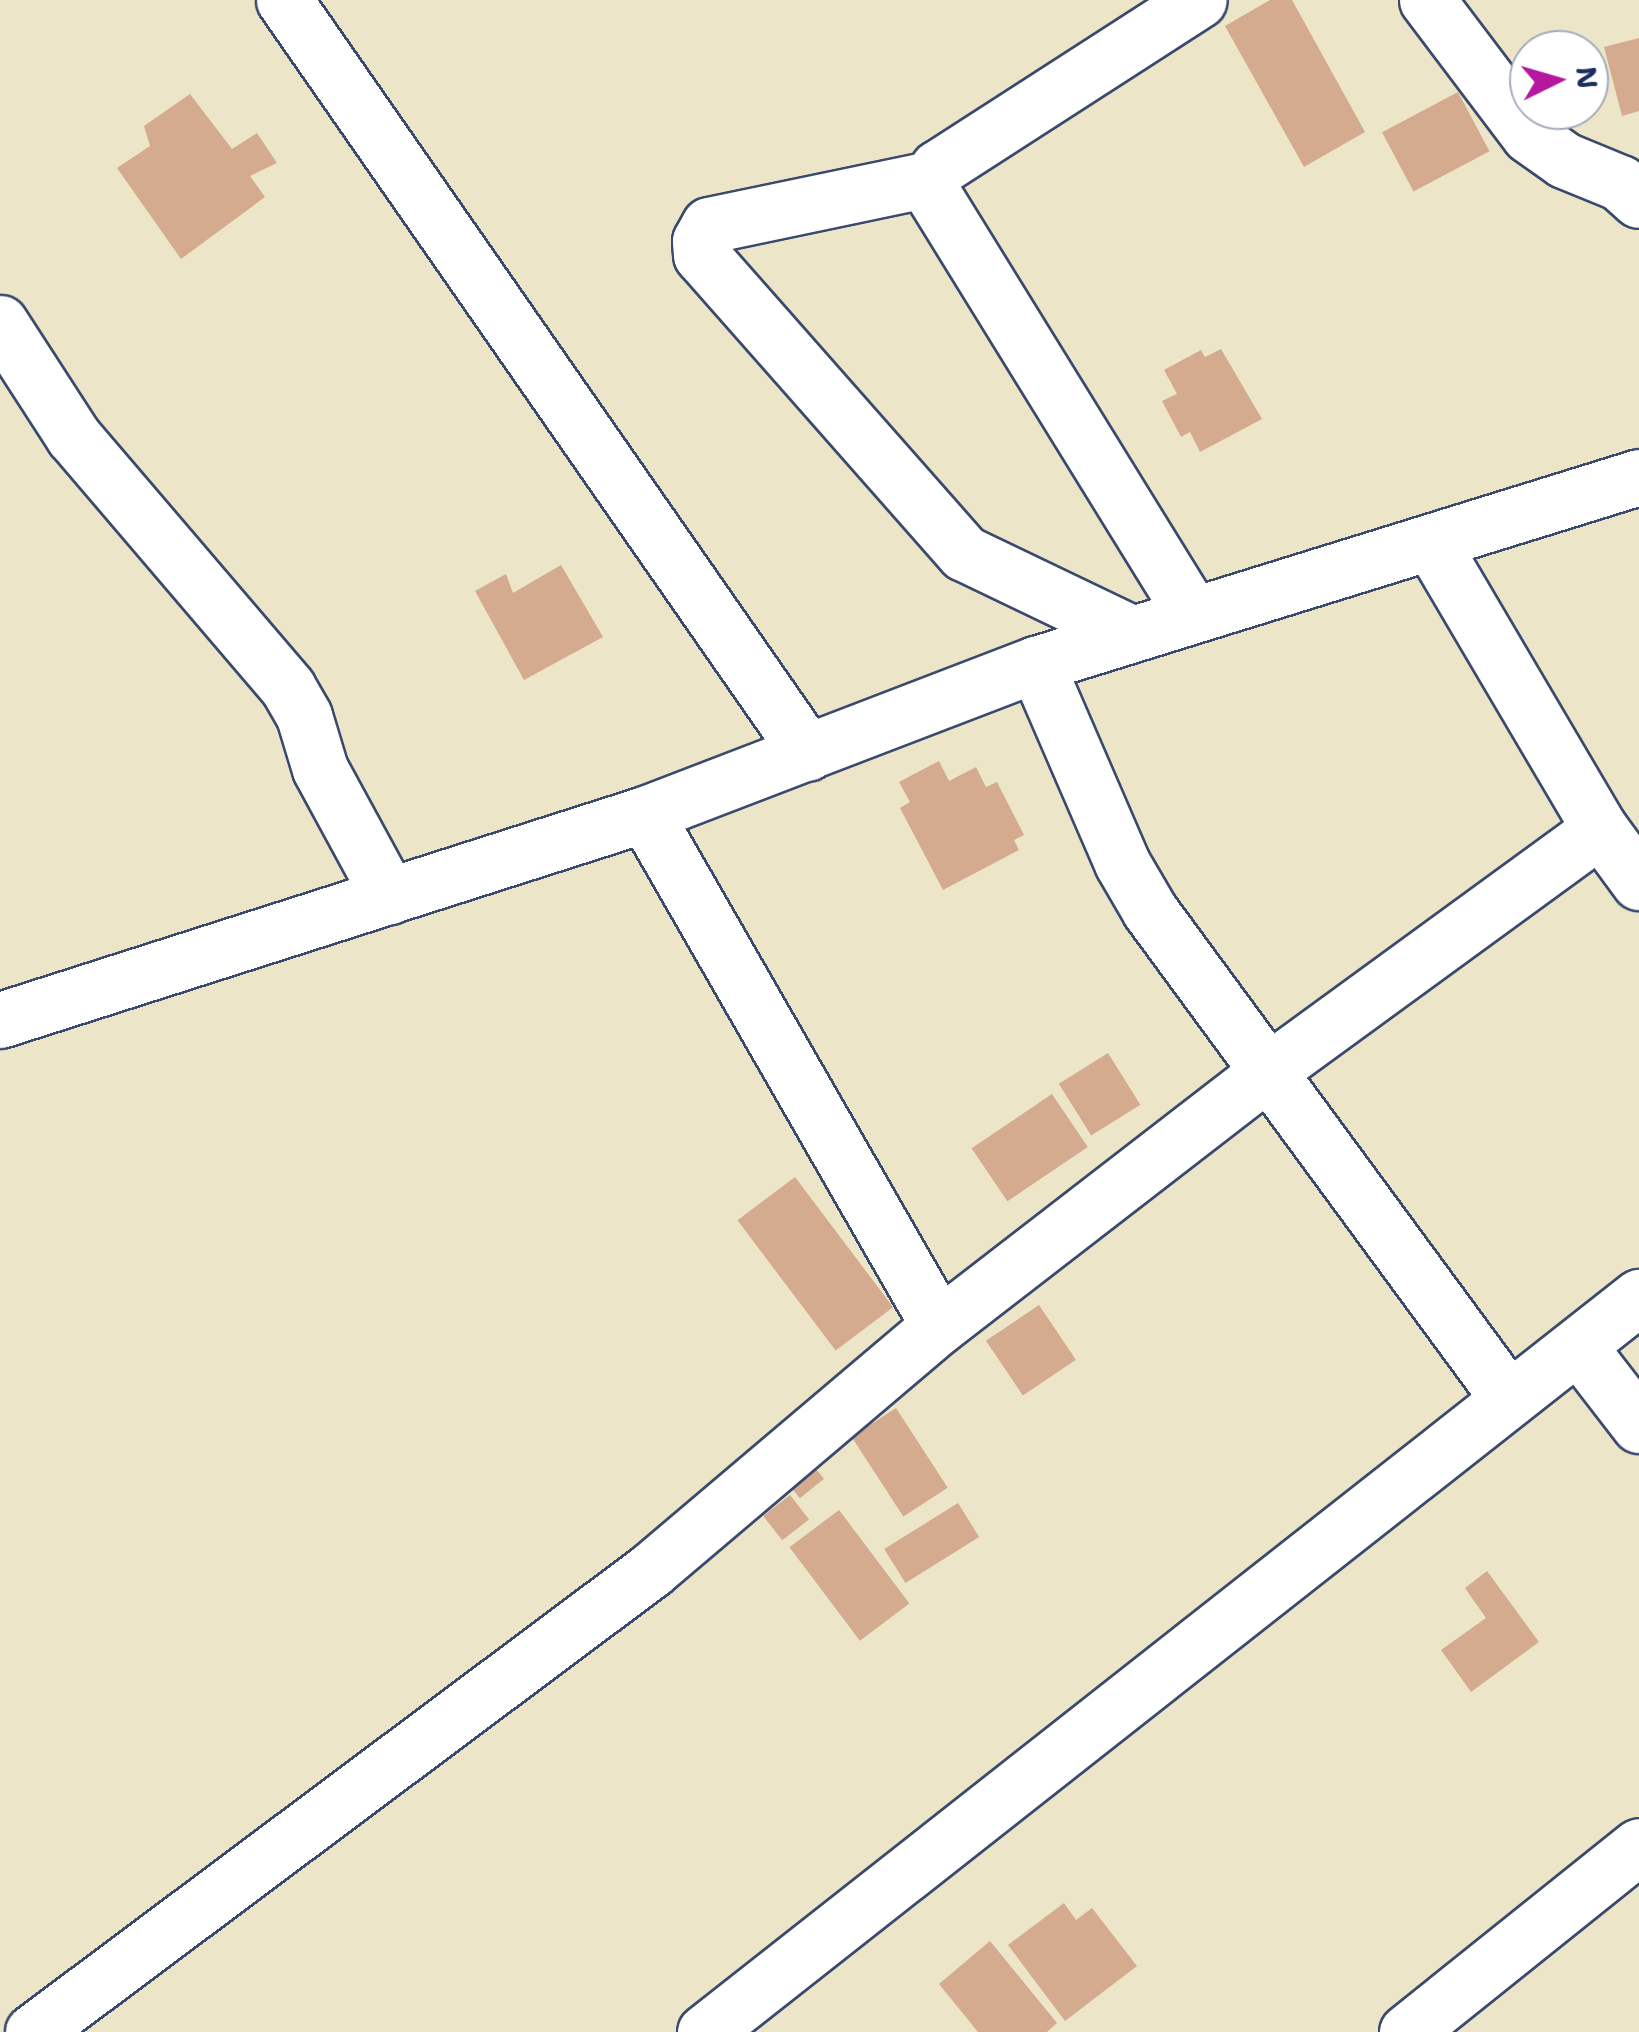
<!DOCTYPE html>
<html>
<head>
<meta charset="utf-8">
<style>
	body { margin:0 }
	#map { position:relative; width:1639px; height:2032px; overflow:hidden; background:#ece5c7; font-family:"Shantell Sans",sans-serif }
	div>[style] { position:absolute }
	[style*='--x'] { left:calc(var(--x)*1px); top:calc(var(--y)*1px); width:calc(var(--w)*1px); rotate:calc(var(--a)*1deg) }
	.building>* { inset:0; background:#d5ab8f; transform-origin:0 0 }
	.roads { filter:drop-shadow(2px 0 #3a4a6e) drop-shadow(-2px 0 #3a4a6e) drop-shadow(0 2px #3a4a6e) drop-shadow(0 -2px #3a4a6e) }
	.minor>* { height:55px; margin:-27.5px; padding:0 27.5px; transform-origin:27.5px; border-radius:27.5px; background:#fff }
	span { translate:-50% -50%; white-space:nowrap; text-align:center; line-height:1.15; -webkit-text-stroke:8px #fff; paint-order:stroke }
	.north { position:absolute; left:1509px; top:30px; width:100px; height:100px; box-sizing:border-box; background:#fff; border:2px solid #a4acbf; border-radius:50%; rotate:85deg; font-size:28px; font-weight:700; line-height:40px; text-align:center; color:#1b2f5e }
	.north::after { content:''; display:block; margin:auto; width:35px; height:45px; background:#b5179e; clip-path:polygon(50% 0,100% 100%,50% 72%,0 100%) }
</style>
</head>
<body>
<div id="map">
	<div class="building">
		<i style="clip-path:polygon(1270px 0,1292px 0,1365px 132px,1304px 167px,1225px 26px)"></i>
		<i style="clip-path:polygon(1639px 38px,1639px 111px,1622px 116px,1604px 47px)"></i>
		<i style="left:1458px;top:92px;width:67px;height:86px;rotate:62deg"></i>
		<i style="clip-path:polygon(190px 94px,232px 149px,257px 133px,277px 163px,250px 176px,265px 197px,181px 259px,117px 168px,150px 146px,144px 126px)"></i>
		<i style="clip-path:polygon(1221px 349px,1262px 419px,1200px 452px,1190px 432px,1181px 437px,1162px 401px,1177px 394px,1164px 370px,1201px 350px,1205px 357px)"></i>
		<i style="clip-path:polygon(561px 565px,603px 637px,524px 680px,475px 591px,506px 574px,513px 593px)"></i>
		<i style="clip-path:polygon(939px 761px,949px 781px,976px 767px,986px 787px,997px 782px,1024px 835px,1014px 840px,1019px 850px,943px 890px,900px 808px,910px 802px,899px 782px)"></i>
		<i style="left:1108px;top:1053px;width:61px;height:58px;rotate:58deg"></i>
		<i style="left:1052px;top:1094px;width:64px;height:97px;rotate:56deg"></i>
		<i style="left:795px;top:1177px;width:163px;height:72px;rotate:53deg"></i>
		<i style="left:1039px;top:1305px;width:66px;height:64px;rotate:56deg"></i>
		<i style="left:896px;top:1408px;width:95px;height:53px;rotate:57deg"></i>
		<i style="left:812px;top:1464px;width:19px;height:31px;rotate:51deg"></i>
		<i style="left:790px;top:1495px;width:31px;height:34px;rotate:52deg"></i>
		<i style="left:958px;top:1503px;width:40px;height:87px;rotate:58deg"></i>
		<i style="left:839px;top:1510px;width:117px;height:62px;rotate:53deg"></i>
		<i style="clip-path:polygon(1487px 1571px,1539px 1642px,1471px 1692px,1441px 1650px,1486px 1618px,1465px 1588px)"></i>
		<i style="clip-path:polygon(1064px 1903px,1076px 1920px,1092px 1908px,1137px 1966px,1065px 2021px,1008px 1945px)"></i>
		<i style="clip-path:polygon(990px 1941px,1057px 2023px,1047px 2032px,978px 2032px,939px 1984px)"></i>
	</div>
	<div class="roads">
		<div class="minor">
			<i style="--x:284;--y:0;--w:917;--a:55.17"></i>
			<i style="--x:1427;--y:0;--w:169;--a:52.9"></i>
			<i style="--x:1529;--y:135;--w:43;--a:35.5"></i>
			<i style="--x:1564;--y:160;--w:61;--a:22.3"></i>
			<i style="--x:1620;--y:183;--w:25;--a:42"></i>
			<i style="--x:930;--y:179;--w:12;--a:85"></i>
			<i style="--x:931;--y:191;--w:498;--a:58.3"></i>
			<i style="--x:0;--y:323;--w:135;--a:57.1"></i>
			<i style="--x:73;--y:436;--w:331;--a:49.5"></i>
			<i style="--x:288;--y:688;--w:32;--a:60"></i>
			<i style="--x:304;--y:716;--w:55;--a:73.2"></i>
			<i style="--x:320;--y:769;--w:145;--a:61.5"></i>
			<i style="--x:1432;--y:544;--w:331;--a:59.5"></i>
			<i style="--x:1600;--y:829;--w:66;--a:53.7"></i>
			<i style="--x:1131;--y:633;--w:185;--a:-154.4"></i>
			<i style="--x:964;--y:553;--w:397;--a:-131.4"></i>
			<i style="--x:701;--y:255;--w:14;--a:-94"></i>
			<i style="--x:700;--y:241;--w:18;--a:-61"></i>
			<i style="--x:709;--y:225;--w:226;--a:-11.8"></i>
			<i style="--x:930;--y:179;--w:14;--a:-54"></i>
			<i style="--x:938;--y:168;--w:310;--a:-32.8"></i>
			<i style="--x:1036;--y:664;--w:217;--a:66.6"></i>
			<i style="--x:1122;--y:863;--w:56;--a:59.7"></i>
			<i style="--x:1150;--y:911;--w:604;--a:53.68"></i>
			<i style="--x:645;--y:814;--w:590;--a:60.13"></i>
			<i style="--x:0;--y:1020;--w:677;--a:-17.71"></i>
			<i style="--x:645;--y:814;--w:419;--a:-21"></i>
			<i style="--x:1036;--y:664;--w:631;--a:-17.23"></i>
			<i style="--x:1578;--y:1346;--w:100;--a:52.3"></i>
			<i style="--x:33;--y:2032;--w:772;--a:-36.78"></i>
			<i style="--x:651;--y:1570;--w:377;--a:-40.3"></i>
			<i style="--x:939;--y:1326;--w:420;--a:-37.7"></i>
			<i style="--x:1271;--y:1069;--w:407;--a:-36.1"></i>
			<i style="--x:705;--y:2032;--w:1189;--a:-38.2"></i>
			<i style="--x:1407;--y:2032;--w:297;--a:-38.7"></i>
		</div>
	</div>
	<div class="north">N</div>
</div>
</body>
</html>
